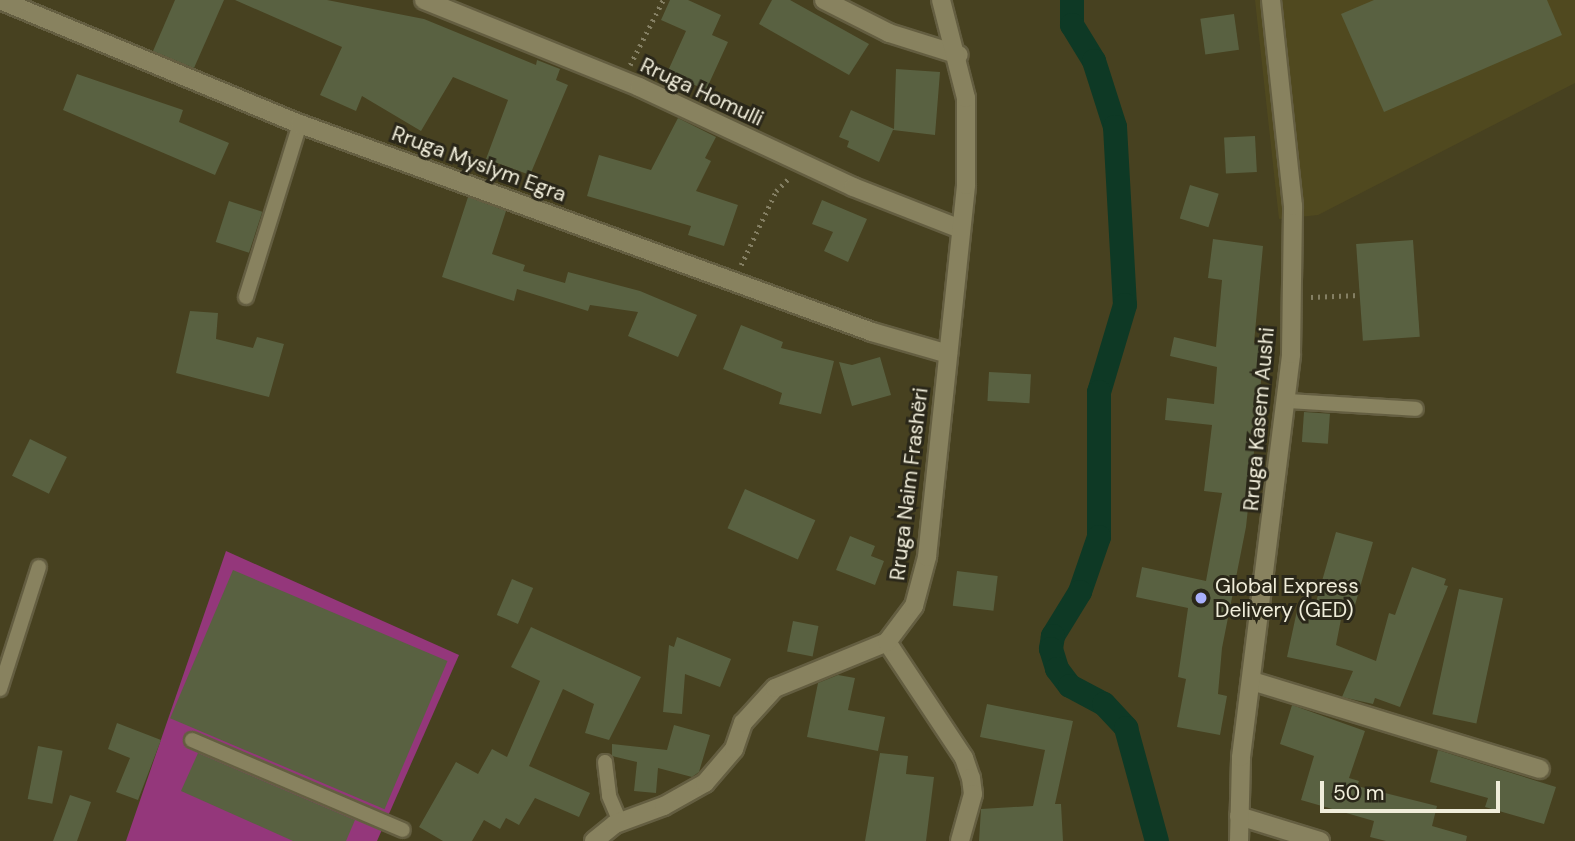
<!DOCTYPE html>
<html>
<head>
<meta charset="utf-8">
<style>
	body { margin:0 }
	#map { position:relative; width:1575px; height:841px; overflow:hidden; background:#474120; font-family:"DM Sans",sans-serif }
	div>[style] { position:absolute }
	[style*='--x'] { left:calc(var(--x)*1px); top:calc(var(--y)*1px); width:calc(var(--w)*1px); rotate:calc(var(--a)*1deg) }
	.built>* { inset:0; background:#50491f }
	.green>* { inset:0; background:#94377b }
	.canal>* { height:24px; margin:-12px; padding:0 12px; transform-origin:12px; border-radius:12px; background:#0e3925 }
	.building>* { inset:0; background:#596141; transform-origin:0 0 }
	.path>* { height:4.5px; margin-top:-2.25px; transform-origin:0; background:repeating-linear-gradient(90deg,#847f63 0 2px,transparent 0 7px) }
	.roads { filter:drop-shadow(2px 0 #645e41) drop-shadow(-2px 0 #645e41) drop-shadow(0 2px #645e41) drop-shadow(0 -2px #645e41) }
	.lane>* { height:14px; margin:-7px; padding:0 7px; transform-origin:7px; border-radius:7px; background:#88825f }
	.street>* { height:18px; margin:-9px; padding:0 9px; transform-origin:9px; border-radius:9px; background:#88825f }
	.secondary>* { height:18px; margin:-9px; padding:0 9px; transform-origin:9px; border-radius:9px; background:#88825f }
	.dots>* { width:19px; height:19px; translate:-50% -50%; box-sizing:border-box; border:4px solid #2a2719; border-radius:50% }
	span { translate:-50% -50%; white-space:nowrap; text-align:center; line-height:1.15; -webkit-text-stroke:6px #2a2719; paint-order:stroke }
	.street-label { font-size:21px; color:#f0edda }
	.poi-label { font-size:21px; color:#f0edda }
	.left { translate:0 -50%; text-align:left }
	.scale { position:absolute; left:1320px; top:781px; width:180px; height:32px; box-sizing:border-box; border:4px solid #f0edda; border-top:0; padding-left:9px; font-size:21px; line-height:24px; white-space:nowrap; color:#f0edda; -webkit-text-stroke:5px #2a2719; paint-order:stroke }
</style>
</head>
<body>
<div id="map">
	<div class="built">
		<i style="clip-path:polygon(1255px 0,1575px 0,1575px 83px,1318px 215px,1279px 219px)"></i>
	</div>
	<div class="green">
		<i style="clip-path:polygon(226px 551px,459px 655px,377px 841px,126px 841px)"></i>
	</div>
	<div class="canal">
		<i style="--x:1072;--y:0;--w:25;--a:90"></i>
		<i style="--x:1072;--y:25;--w:42;--a:58.6"></i>
		<i style="--x:1094;--y:61;--w:69;--a:72.3"></i>
		<i style="--x:1115;--y:127;--w:178;--a:86.8"></i>
		<i style="--x:1125;--y:305;--w:91;--a:106.6"></i>
		<i style="--x:1099;--y:392;--w:145;--a:90"></i>
		<i style="--x:1099;--y:537;--w:58;--a:109.1"></i>
		<i style="--x:1080;--y:592;--w:52;--a:121.5"></i>
		<i style="--x:1053;--y:636;--w:13;--a:99"></i>
		<i style="--x:1051;--y:649;--w:21;--a:73"></i>
		<i style="--x:1057;--y:669;--w:21;--a:53"></i>
		<i style="--x:1070;--y:686;--w:38;--a:28"></i>
		<i style="--x:1104;--y:704;--w:33;--a:47"></i>
		<i style="--x:1126;--y:728;--w:117;--a:74.7"></i>
	</div>
	<div class="building">
		<i style="clip-path:polygon(175px 0,224px 0,194px 68px,153px 51px)"></i>
		<i style="clip-path:polygon(235px 0,327px 0,424px 19px,536px 65px,537px 60px,560px 69px,556px 80px,568px 85px,530px 175px,486px 159px,508px 100px,453px 77px,421px 131px,362px 96px,356px 111px,320px 95px,342px 47px)"></i>
		<i style="clip-path:polygon(670px 0,688px 0,721px 15px,712px 35px,728px 42px,706px 90px,667px 73px,686px 31px,661px 20px)"></i>
		<i style="clip-path:polygon(772px 0,790px 0,869px 44px,849px 75px,759px 24px)"></i>
		<i style="clip-path:polygon(1374px 0,1547px 0,1562px 35px,1384px 112px,1341px 14px)"></i>
		<i style="left:1234px;top:14px;width:36px;height:34px;rotate:82deg"></i>
		<i style="clip-path:polygon(896px 69px,940px 72px,935px 135px,893px 130px,879px 162px,847px 147px,849px 141px,839px 137px,851px 110px,894px 129px)"></i>
		<i style="clip-path:polygon(77px 74px,183px 110px,179px 122px,229px 143px,215px 175px,63px 110px)"></i>
		<i style="clip-path:polygon(678px 118px,716px 137px,705px 158px,711px 161px,696px 191px,738px 205px,724px 246px,688px 235px,691px 226px,587px 196px,599px 155px,651px 170px)"></i>
		<i style="left:1255px;top:136px;width:36px;height:31px;rotate:87deg"></i>
		<i style="left:1190px;top:185px;width:30px;height:35px;rotate:17deg"></i>
		<i style="clip-path:polygon(468px 197px,506px 211px,492px 254px,525px 265px,523px 271px,565px 283px,568px 272px,640px 291px,697px 315px,678px 357px,628px 336px,638px 312px,590px 305px,588px 311px,517px 289px,514px 301px,442px 277px)"></i>
		<i style="clip-path:polygon(822px 200px,867px 219px,848px 262px,824px 251px,833px 232px,812px 224px)"></i>
		<i style="left:229px;top:201px;width:35px;height:43px;rotate:18deg"></i>
		<i style="clip-path:polygon(1213px 239px,1263px 246px,1254px 343px,1264px 344px,1259px 405px,1246px 527px,1222px 648px,1218px 694px,1227px 696px,1220px 735px,1177px 727px,1186px 679px,1178px 677px,1188px 608px,1136px 597px,1142px 567px,1206px 581px,1222px 493px,1204px 491px,1212px 425px,1165px 420px,1167px 398px,1214px 404px,1217px 367px,1170px 356px,1174px 337px,1216px 347px,1222px 280px,1208px 278px)"></i>
		<i style="left:1413px;top:240px;width:97px;height:57px;rotate:86deg"></i>
		<i style="clip-path:polygon(190px 311px,218px 313px,216px 339px,253px 348px,257px 337px,284px 344px,269px 397px,176px 373px)"></i>
		<i style="clip-path:polygon(741px 325px,783px 342px,781px 348px,834px 361px,821px 414px,779px 404px,782px 393px,723px 369px)"></i>
		<i style="clip-path:polygon(880px 357px,891px 395px,852px 406px,839px 362px,852px 365px)"></i>
		<i style="left:989px;top:372px;width:42px;height:29px;rotate:3deg"></i>
		<i style="left:1304px;top:412px;width:26px;height:30px;rotate:4deg"></i>
		<i style="left:30px;top:439px;width:41px;height:41px;rotate:26deg"></i>
		<i style="left:745px;top:489px;width:77px;height:43px;rotate:24deg"></i>
		<i style="clip-path:polygon(1336px 532px,1373px 542px,1353px 612px,1343px 609px,1336px 645px,1376px 661px,1389px 613px,1395px 615px,1412px 567px,1446px 579px,1444px 585px,1448px 586px,1400px 707px,1375px 698px,1373px 704px,1342px 697px,1353px 671px,1287px 657px,1298px 606px,1314px 609px)"></i>
		<i style="clip-path:polygon(850px 536px,875px 546px,871px 556px,884px 561px,875px 585px,836px 570px)"></i>
		<i style="left:233px;top:570px;width:233px;height:161px;rotate:23deg"></i>
		<i style="left:957px;top:571px;width:41px;height:35px;rotate:7deg"></i>
		<i style="left:512px;top:579px;width:23px;height:39px;rotate:23deg"></i>
		<i style="left:1459px;top:589px;width:45px;height:128px;rotate:12deg"></i>
		<i style="left:793px;top:621px;width:26px;height:31px;rotate:11deg"></i>
		<i style="clip-path:polygon(531px 627px,641px 677px,609px 740px,585px 733px,594px 704px,563px 689px,529px 766px,590px 793px,579px 817px,535px 798px,519px 825px,506px 818px,500px 829px,484px 820px,472px 841px,443px 841px,419px 827px,456px 762px,478px 774px,492px 749px,507px 757px,540px 681px,511px 667px)"></i>
		<i style="clip-path:polygon(677px 637px,731px 659px,720px 687px,685px 674px,682px 714px,663px 712px,669px 645px,674px 647px)"></i>
		<i style="clip-path:polygon(838px 675px,855px 678px,848px 710px,885px 717px,878px 751px,807px 737px,818px 683px)"></i>
		<i style="clip-path:polygon(987px 704px,1073px 721px,1055px 804px,1061px 804px,1063px 841px,979px 841px,981px 809px,1033px 806px,1045px 750px,980px 737px)"></i>
		<i style="clip-path:polygon(1292px 705px,1365px 731px,1349px 778px,1359px 781px,1357px 786px,1437px 806px,1432px 826px,1467px 836px,1466px 841px,1386px 841px,1370px 837px,1374px 821px,1301px 800px,1314px 756px,1280px 744px)"></i>
		<i style="clip-path:polygon(117px 723px,161px 740px,138px 800px,116px 792px,130px 758px,108px 749px)"></i>
		<i style="clip-path:polygon(674px 725px,710px 735px,699px 772px,692px 777px,658px 768px,656px 793px,634px 791px,637px 762px,612px 756px,612px 744px,667px 750px)"></i>
		<i style="left:38px;top:746px;width:25px;height:54px;rotate:11deg"></i>
		<i style="clip-path:polygon(1438px 750px,1556px 787px,1544px 824px,1485px 807px,1488px 798px,1430px 782px)"></i>
		<i style="clip-path:polygon(198px 753px,355px 820px,346px 841px,293px 841px,181px 791px)"></i>
		<i style="clip-path:polygon(880px 753px,908px 756px,906px 774px,934px 777px,926px 841px,865px 841px)"></i>
		<i style="clip-path:polygon(70px 795px,91px 802px,77px 841px,53px 841px)"></i>
	</div>
	<div class="path">
		<i style="--x:630;--y:65;--w:73;--a:-63.1"></i>
		<i style="--x:741;--y:265;--w:82;--a:-64.7"></i>
		<i style="--x:776;--y:191;--w:17;--a:-45"></i>
		<i style="--x:1311;--y:297;--w:48;--a:-2.4"></i>
	</div>
	<div class="roads">
		<div class="lane">
			<i style="--x:246;--y:297;--w:181;--a:-72.7"></i>
			<i style="--x:1287;--y:401;--w:129;--a:3.5"></i>
			<i style="--x:0;--y:689;--w:128;--a:-72.3"></i>
			<i style="--x:192;--y:740;--w:229;--a:23.1"></i>
			<i style="--x:605;--y:762;--w:34;--a:83"></i>
			<i style="--x:609;--y:796;--w:28;--a:67"></i>
		</div>
		<div class="street">
			<i style="--x:0;--y:0;--w:325;--a:22.5"></i>
			<i style="--x:300;--y:124;--w:609;--a:19.98"></i>
			<i style="--x:872;--y:332;--w:79;--a:16.1"></i>
			<i style="--x:424;--y:0;--w:232;--a:22"></i>
			<i style="--x:639;--y:87;--w:236;--a:25"></i>
			<i style="--x:853;--y:187;--w:115;--a:21.4"></i>
			<i style="--x:824;--y:0;--w:73;--a:26.9"></i>
			<i style="--x:889;--y:33;--w:73;--a:17.4"></i>
			<i style="--x:887;--y:642;--w:139;--a:56.4"></i>
			<i style="--x:964;--y:758;--w:21;--a:71"></i>
			<i style="--x:971;--y:778;--w:16;--a:83"></i>
			<i style="--x:973;--y:794;--w:49;--a:105.5"></i>
			<i style="--x:1252;--y:681;--w:301;--a:17"></i>
			<i style="--x:1239;--y:816;--w:85;--a:17.2"></i>
			<i style="--x:1239;--y:841;--w:84;--a:-88.6"></i>
			<i style="--x:1241;--y:757;--w:406;--a:-82.9"></i>
			<i style="--x:1291;--y:354;--w:148;--a:-89.2"></i>
			<i style="--x:1293;--y:206;--w:207;--a:-96.1"></i>
		</div>
		<div class="secondary">
			<i style="--x:594;--y:841;--w:27;--a:-39"></i>
			<i style="--x:615;--y:824;--w:52;--a:-20.2"></i>
			<i style="--x:664;--y:806;--w:47;--a:-29.3"></i>
			<i style="--x:705;--y:783;--w:45;--a:-49.5"></i>
			<i style="--x:734;--y:749;--w:28;--a:-71"></i>
			<i style="--x:743;--y:723;--w:47;--a:-47.6"></i>
			<i style="--x:775;--y:688;--w:121;--a:-22.3"></i>
			<i style="--x:887;--y:642;--w:45;--a:-53.1"></i>
			<i style="--x:914;--y:606;--w:51;--a:-75.1"></i>
			<i style="--x:927;--y:557;--w:374;--a:-84"></i>
			<i style="--x:966;--y:185;--w:87;--a:-90"></i>
			<i style="--x:966;--y:98;--w:101;--a:-104.3"></i>
		</div>
	</div>
	<div class="dots">
		<i style="left:1201px;top:598px;background:#a9b0fc"></i>
	</div>
	<div class="street-label">
		<span style="left:702px;top:92px;rotate:25deg">Rruga Homulli</span>
		<span style="left:479px;top:164px;rotate:20deg">Rruga Myslym Egra</span>
		<span style="left:1259px;top:419px;rotate:-85deg">Rruga Kasem Aushi</span>
		<span style="left:909px;top:484px;rotate:-83deg">Rruga Naim Frashëri</span>
	</div>
	<div class="poi-label">
		<span class="left" style="left:1215px;top:598px">Global Express<br>Delivery (GED)</span>
	</div>
	<div class="scale">50 m</div>
</div>
</body>
</html>
